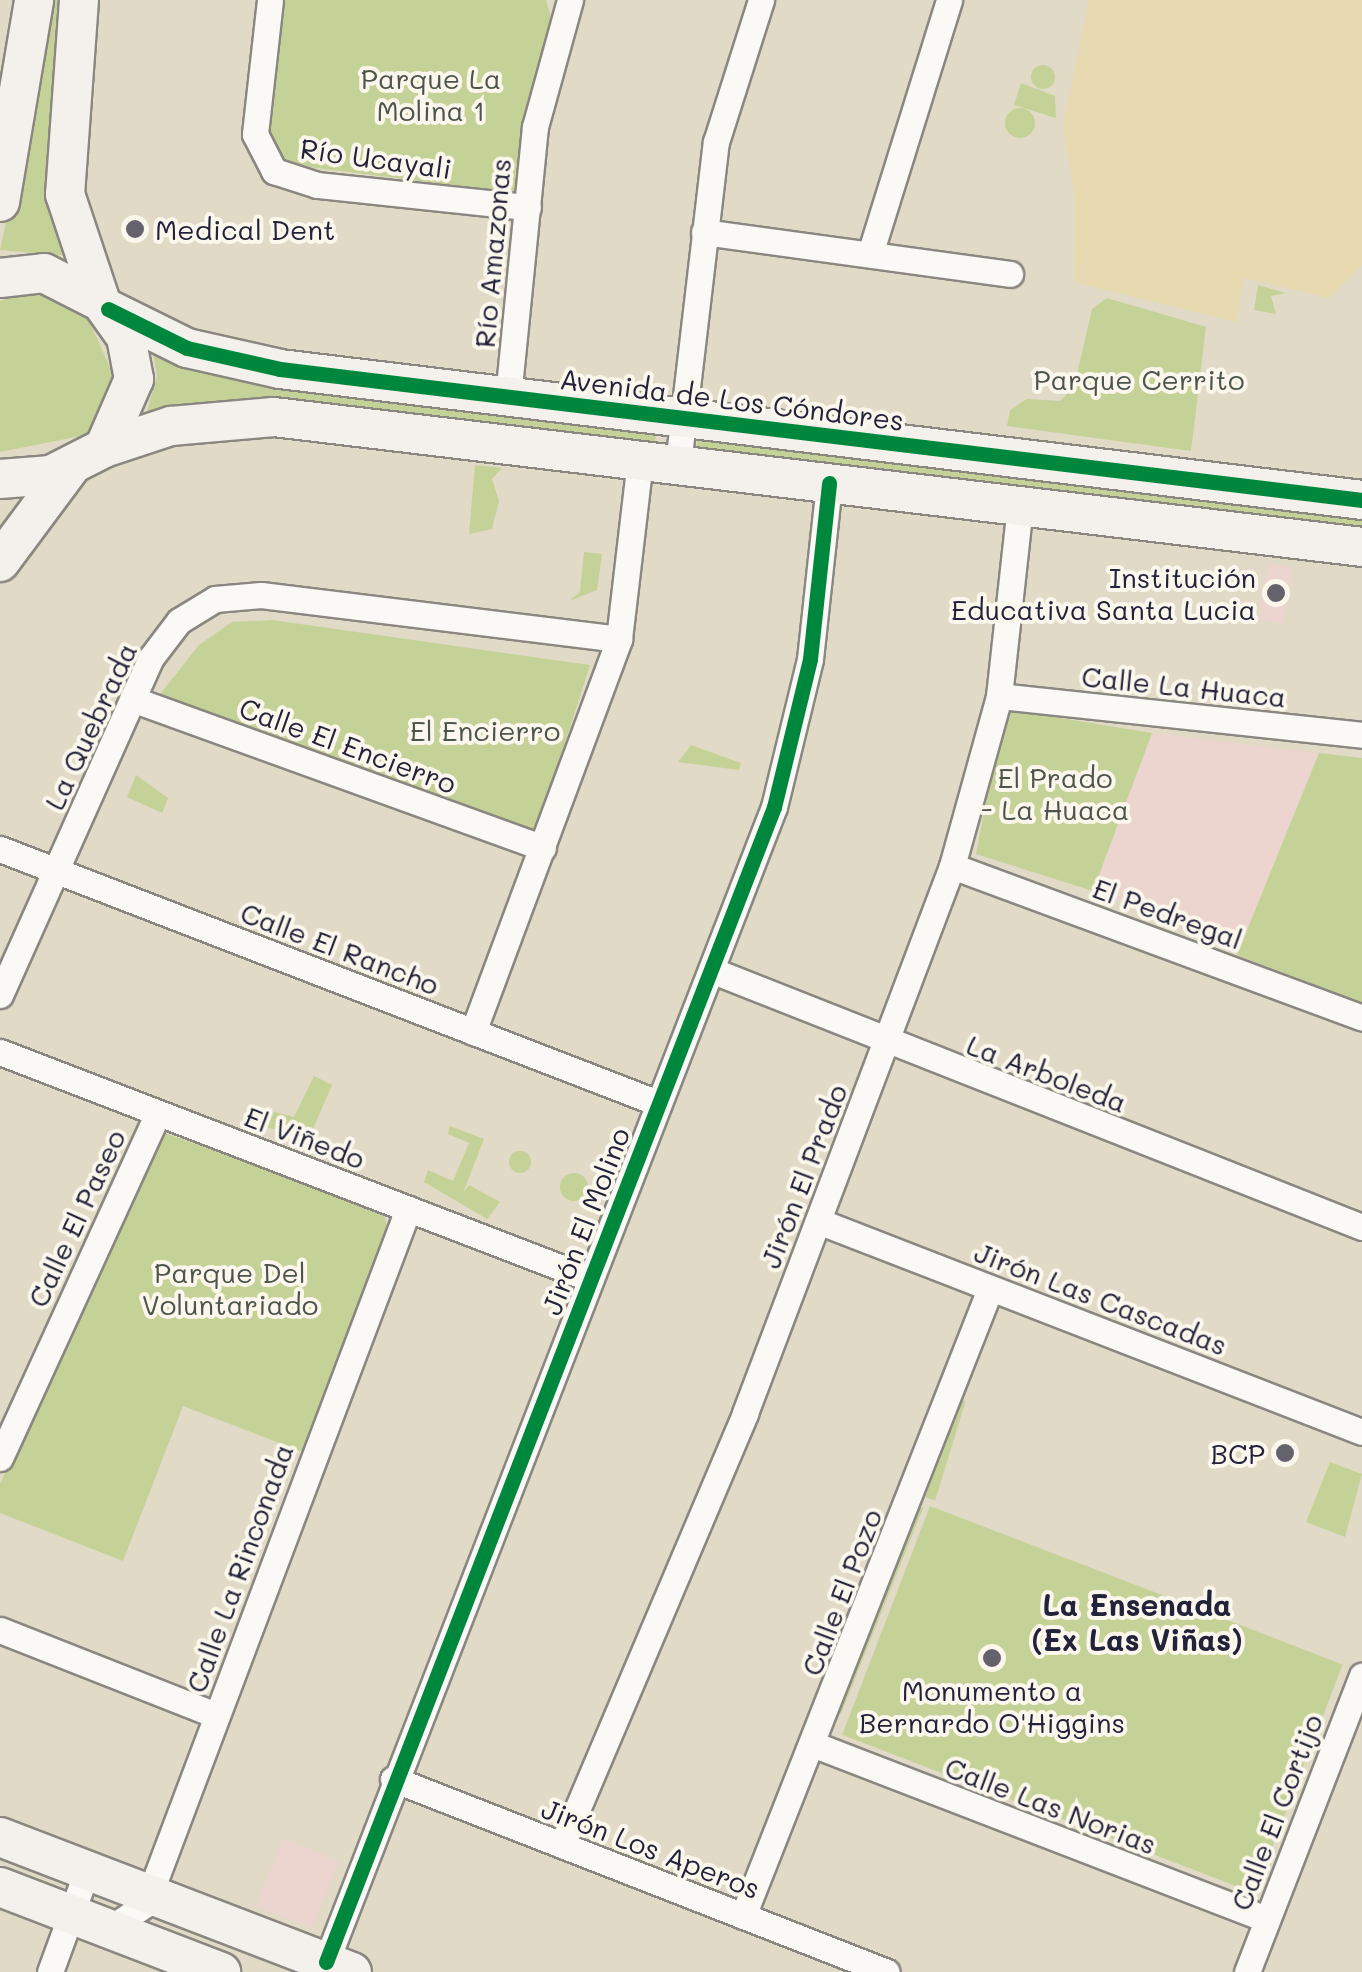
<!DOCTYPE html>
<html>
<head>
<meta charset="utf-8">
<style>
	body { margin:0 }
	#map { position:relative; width:1362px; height:1972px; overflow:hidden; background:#e0dac6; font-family:Mali,sans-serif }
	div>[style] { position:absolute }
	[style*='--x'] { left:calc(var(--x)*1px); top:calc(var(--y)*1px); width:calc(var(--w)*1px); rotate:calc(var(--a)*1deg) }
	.built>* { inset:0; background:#ecd4cf; transform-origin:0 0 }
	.green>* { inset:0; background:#c5d297; transform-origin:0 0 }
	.round { border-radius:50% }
	.sand>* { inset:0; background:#e8dab0 }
	.roads { filter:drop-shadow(2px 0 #8a8781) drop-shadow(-2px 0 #8a8781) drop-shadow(0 2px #8a8781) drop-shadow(0 -2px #8a8781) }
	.street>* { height:25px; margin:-12.5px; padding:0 12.5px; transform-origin:12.5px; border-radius:12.5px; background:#faf9f6 }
	.secondary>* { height:38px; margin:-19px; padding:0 19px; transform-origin:19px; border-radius:19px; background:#f4f1ec }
	.cycleway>* { height:15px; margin:-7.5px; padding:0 7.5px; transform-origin:7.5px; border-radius:7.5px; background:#00873e }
	.dots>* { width:28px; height:28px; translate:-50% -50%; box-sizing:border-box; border:5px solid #fbf7ec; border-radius:50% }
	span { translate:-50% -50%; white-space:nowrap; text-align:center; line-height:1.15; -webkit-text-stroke:8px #fbf7ec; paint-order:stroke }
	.park-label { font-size:28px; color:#4c554b }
	.street-label { font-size:28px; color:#22223b }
	.poi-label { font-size:28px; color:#22223b }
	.left { translate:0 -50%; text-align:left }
	.right { translate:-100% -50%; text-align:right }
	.neighbourhood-label { font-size:30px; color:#22223b; font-weight:700 }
</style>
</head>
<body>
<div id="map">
	<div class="built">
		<i style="left:1267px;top:563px;width:26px;height:57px;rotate:9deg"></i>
		<i style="clip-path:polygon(1152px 733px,1319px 753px,1239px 948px,1093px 891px)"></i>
		<i style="left:283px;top:1838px;width:61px;height:73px;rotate:22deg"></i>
	</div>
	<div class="green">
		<i style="clip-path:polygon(54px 0,69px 0,71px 256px,0 250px)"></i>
		<i style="clip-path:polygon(279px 0,546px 0,552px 22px,514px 193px,277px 163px,264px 129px)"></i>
		<i class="round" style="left:1031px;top:65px;width:24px;height:24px"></i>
		<i style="clip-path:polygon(1021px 83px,1055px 96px,1056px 118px,1014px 105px)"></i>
		<i class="round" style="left:1005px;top:108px;width:30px;height:30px"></i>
		<i style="clip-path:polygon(1258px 285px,1286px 293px,1271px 296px,1276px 314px,1254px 310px)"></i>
		<i style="clip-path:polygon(21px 294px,56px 297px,88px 318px,115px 379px,86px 435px,0 452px,0 301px)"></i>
		<i style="clip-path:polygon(1107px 298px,1206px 327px,1191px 451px,1007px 426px,1010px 410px,1027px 399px,1060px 401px,1074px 387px,1092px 309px)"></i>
		<i style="clip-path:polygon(151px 343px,657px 426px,654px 450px,144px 423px,157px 375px)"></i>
		<i style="clip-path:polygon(698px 434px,1362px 511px,1362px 536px,696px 453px)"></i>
		<i style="clip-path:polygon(475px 465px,502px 468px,492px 479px,499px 501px,492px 529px,469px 534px)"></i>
		<i style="clip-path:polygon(584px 552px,602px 554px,597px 590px,569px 601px,580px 592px)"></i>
		<i style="clip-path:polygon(272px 620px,590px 665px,536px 833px,157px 698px,199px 645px,232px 622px)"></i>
		<i style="clip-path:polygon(1012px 710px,1152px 733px,1093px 891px,976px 854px,1002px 719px)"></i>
		<i style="clip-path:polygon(691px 745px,741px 763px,739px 770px,678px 762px)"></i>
		<i style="clip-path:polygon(1319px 753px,1362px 758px,1362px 1003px,1237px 955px)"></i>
		<i style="clip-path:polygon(136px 775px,168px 798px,162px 813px,127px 797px)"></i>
		<i style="clip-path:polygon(314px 1076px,332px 1085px,310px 1136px,264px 1127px,271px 1111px,294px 1117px)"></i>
		<i style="clip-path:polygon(450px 1126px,484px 1139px,463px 1193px,469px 1185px,500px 1202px,487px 1219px,424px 1182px,428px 1170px,453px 1181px,469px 1143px,448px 1134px)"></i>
		<i style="clip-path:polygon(165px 1133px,383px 1212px,388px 1230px,303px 1452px,183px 1406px,123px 1561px,0 1513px,0 1484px)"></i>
		<i class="round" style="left:509px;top:1151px;width:22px;height:22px"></i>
		<i class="round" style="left:560px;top:1173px;width:28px;height:28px"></i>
		<i style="left:956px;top:1398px;width:10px;height:104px;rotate:17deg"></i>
		<i style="clip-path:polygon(1330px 1462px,1362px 1474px,1345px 1537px,1306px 1522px)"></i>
		<i style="clip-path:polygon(914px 1505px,923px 1508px,841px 1714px,834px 1710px)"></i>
		<i style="left:930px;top:1506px;width:442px;height:245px;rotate:21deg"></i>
	</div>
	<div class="sand">
		<i style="clip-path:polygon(1089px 0,1362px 0,1362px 265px,1329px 298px,1244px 278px,1236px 322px,1074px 282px,1075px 200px,1063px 124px)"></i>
	</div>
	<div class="roads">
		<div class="street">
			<i style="--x:270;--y:0;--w:135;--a:96.4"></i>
			<i style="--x:255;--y:134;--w:42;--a:62.8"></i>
			<i style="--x:274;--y:171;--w:45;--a:18"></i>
			<i style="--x:317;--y:185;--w:212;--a:6"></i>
			<i style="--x:704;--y:232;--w:309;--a:7.8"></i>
			<i style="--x:870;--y:254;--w:266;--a:-72.7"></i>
			<i style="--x:508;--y:397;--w:271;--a:-84.3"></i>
			<i style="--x:535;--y:127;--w:132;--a:-74.6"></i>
			<i style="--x:678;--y:464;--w:324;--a:-83.3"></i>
			<i style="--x:716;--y:142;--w:149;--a:-72.4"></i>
			<i style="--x:999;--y:696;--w:365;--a:6.1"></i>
			<i style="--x:132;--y:699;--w:437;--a:19.9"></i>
			<i style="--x:0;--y:849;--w:705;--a:21.11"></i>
			<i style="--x:952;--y:866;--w:437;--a:20.3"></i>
			<i style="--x:711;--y:970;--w:700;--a:21.54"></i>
			<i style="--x:0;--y:995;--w:368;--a:-65.9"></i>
			<i style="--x:150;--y:659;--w:48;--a:-52.7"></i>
			<i style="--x:179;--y:621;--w:42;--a:-31.4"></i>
			<i style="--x:215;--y:599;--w:46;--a:-5"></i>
			<i style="--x:261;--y:595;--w:361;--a:7"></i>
			<i style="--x:473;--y:1032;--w:419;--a:-69.6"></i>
			<i style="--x:619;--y:639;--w:181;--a:-83.3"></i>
			<i style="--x:0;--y:1052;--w:630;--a:21.02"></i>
			<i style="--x:818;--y:1221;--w:583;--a:21.2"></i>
			<i style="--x:0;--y:1458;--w:379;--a:-65.4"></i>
			<i style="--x:0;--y:1630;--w:232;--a:21.5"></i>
			<i style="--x:815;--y:1745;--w:484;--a:21.1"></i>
			<i style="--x:393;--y:1779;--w:530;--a:21.34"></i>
			<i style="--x:562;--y:1845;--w:469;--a:-67"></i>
			<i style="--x:745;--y:1413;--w:585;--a:-69.27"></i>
			<i style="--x:952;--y:866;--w:176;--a:-74.5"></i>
			<i style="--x:999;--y:696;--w:192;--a:-83.7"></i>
			<i style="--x:743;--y:1916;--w:674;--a:-68.5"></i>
			<i style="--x:109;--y:1929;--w:45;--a:-34"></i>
			<i style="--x:146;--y:1904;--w:743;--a:-69.34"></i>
			<i style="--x:326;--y:1962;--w:1239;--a:-68.8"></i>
			<i style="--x:774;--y:807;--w:152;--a:-76.3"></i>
			<i style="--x:810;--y:659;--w:177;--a:-83.8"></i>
			<i style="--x:50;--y:1972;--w:108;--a:-69.9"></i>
			<i style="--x:1247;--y:1972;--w:318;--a:-68.8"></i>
		</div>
		<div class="secondary">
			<i style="--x:79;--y:0;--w:195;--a:94.1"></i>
			<i style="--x:65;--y:194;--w:114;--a:71.6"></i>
			<i style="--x:0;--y:202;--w:205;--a:-80.4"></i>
			<i style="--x:0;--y:278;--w:44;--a:-6.5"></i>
			<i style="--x:44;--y:273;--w:64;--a:27"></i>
			<i style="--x:101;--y:302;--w:43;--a:54.5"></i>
			<i style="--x:126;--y:337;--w:43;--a:79.2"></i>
			<i style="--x:134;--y:379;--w:75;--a:113.5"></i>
			<i style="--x:104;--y:448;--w:59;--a:153"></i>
			<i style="--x:51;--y:475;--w:51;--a:175.5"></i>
			<i style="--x:108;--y:309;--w:88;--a:26.3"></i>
			<i style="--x:187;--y:348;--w:95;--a:12.7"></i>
			<i style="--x:280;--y:369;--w:1090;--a:6.9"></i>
			<i style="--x:104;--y:448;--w:71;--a:-18.2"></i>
			<i style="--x:171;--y:426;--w:103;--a:-5"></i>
			<i style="--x:274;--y:417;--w:1096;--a:6.81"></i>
			<i style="--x:0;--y:562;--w:116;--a:-53.4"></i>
			<i style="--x:0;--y:1837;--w:377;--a:21"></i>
			<i style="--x:0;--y:1887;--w:237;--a:21"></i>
		</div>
	</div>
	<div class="cycleway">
		<i style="--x:108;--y:309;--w:88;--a:26.3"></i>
		<i style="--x:187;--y:348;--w:95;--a:12.7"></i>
		<i style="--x:280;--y:369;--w:1090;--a:6.9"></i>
		<i style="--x:326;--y:1962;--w:1239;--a:-68.8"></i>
		<i style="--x:774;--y:807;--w:152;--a:-76.3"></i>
		<i style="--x:810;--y:659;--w:177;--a:-83.8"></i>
	</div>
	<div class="dots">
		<i style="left:135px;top:229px;background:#64626c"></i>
		<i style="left:1276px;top:593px;background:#64626c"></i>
		<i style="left:1285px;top:1453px;background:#64626c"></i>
		<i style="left:992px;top:1658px;background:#64626c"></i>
	</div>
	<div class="park-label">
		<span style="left:431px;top:94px">Parque La<br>Molina 1</span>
		<span style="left:1139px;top:379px">Parque Cerrito</span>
		<span style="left:485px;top:730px">El Encierro</span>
		<span style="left:1055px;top:793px">El Prado<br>- La Huaca</span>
		<span style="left:230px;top:1288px">Parque Del<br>Voluntariado</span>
	</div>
	<div class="street-label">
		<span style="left:376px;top:158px;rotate:8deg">Río Ucayali</span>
		<span style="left:492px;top:253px;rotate:-85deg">Río Amazonas</span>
		<span style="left:732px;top:399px;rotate:7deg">Avenida de Los Cóndores</span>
		<span style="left:1184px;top:686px;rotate:6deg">Calle La Huaca</span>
		<span style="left:90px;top:726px;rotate:-65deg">La Quebrada</span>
		<span style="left:348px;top:745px;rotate:20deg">Calle El Encierro</span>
		<span style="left:1168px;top:913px;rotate:20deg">El Pedregal</span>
		<span style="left:340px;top:948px;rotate:21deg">Calle El Rancho</span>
		<span style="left:1047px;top:1073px;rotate:21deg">La Arboleda</span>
		<span style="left:305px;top:1137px;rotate:21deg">El Viñedo</span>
		<span style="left:803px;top:1176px;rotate:-69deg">Jirón El Prado</span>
		<span style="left:76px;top:1218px;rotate:-65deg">Calle El Paseo</span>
		<span style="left:585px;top:1221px;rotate:-69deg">Jirón El Molino</span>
		<span style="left:1101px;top:1298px;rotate:21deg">Jirón Las Cascadas</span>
		<span style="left:239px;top:1568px;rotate:-70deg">Calle La Rinconada</span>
		<span style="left:841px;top:1592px;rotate:-69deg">Calle El Pozo</span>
		<span style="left:1051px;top:1805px;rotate:21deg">Calle Las Norias</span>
		<span style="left:1276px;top:1812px;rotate:-69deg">Calle El Cortijo</span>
		<span style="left:651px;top:1848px;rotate:21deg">Jirón Los Aperos</span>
	</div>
	<div class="poi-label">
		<span class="left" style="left:155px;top:229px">Medical Dent</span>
		<span class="right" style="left:1256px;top:593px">Institución<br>Educativa Santa Lucia</span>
		<span class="right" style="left:1265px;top:1453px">BCP</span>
		<span style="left:992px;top:1706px">Monumento a<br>Bernardo O'Higgins</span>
	</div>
	<div class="neighbourhood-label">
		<span style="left:1137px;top:1621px">La Ensenada<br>(Ex Las Viñas)</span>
	</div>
</div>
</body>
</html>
